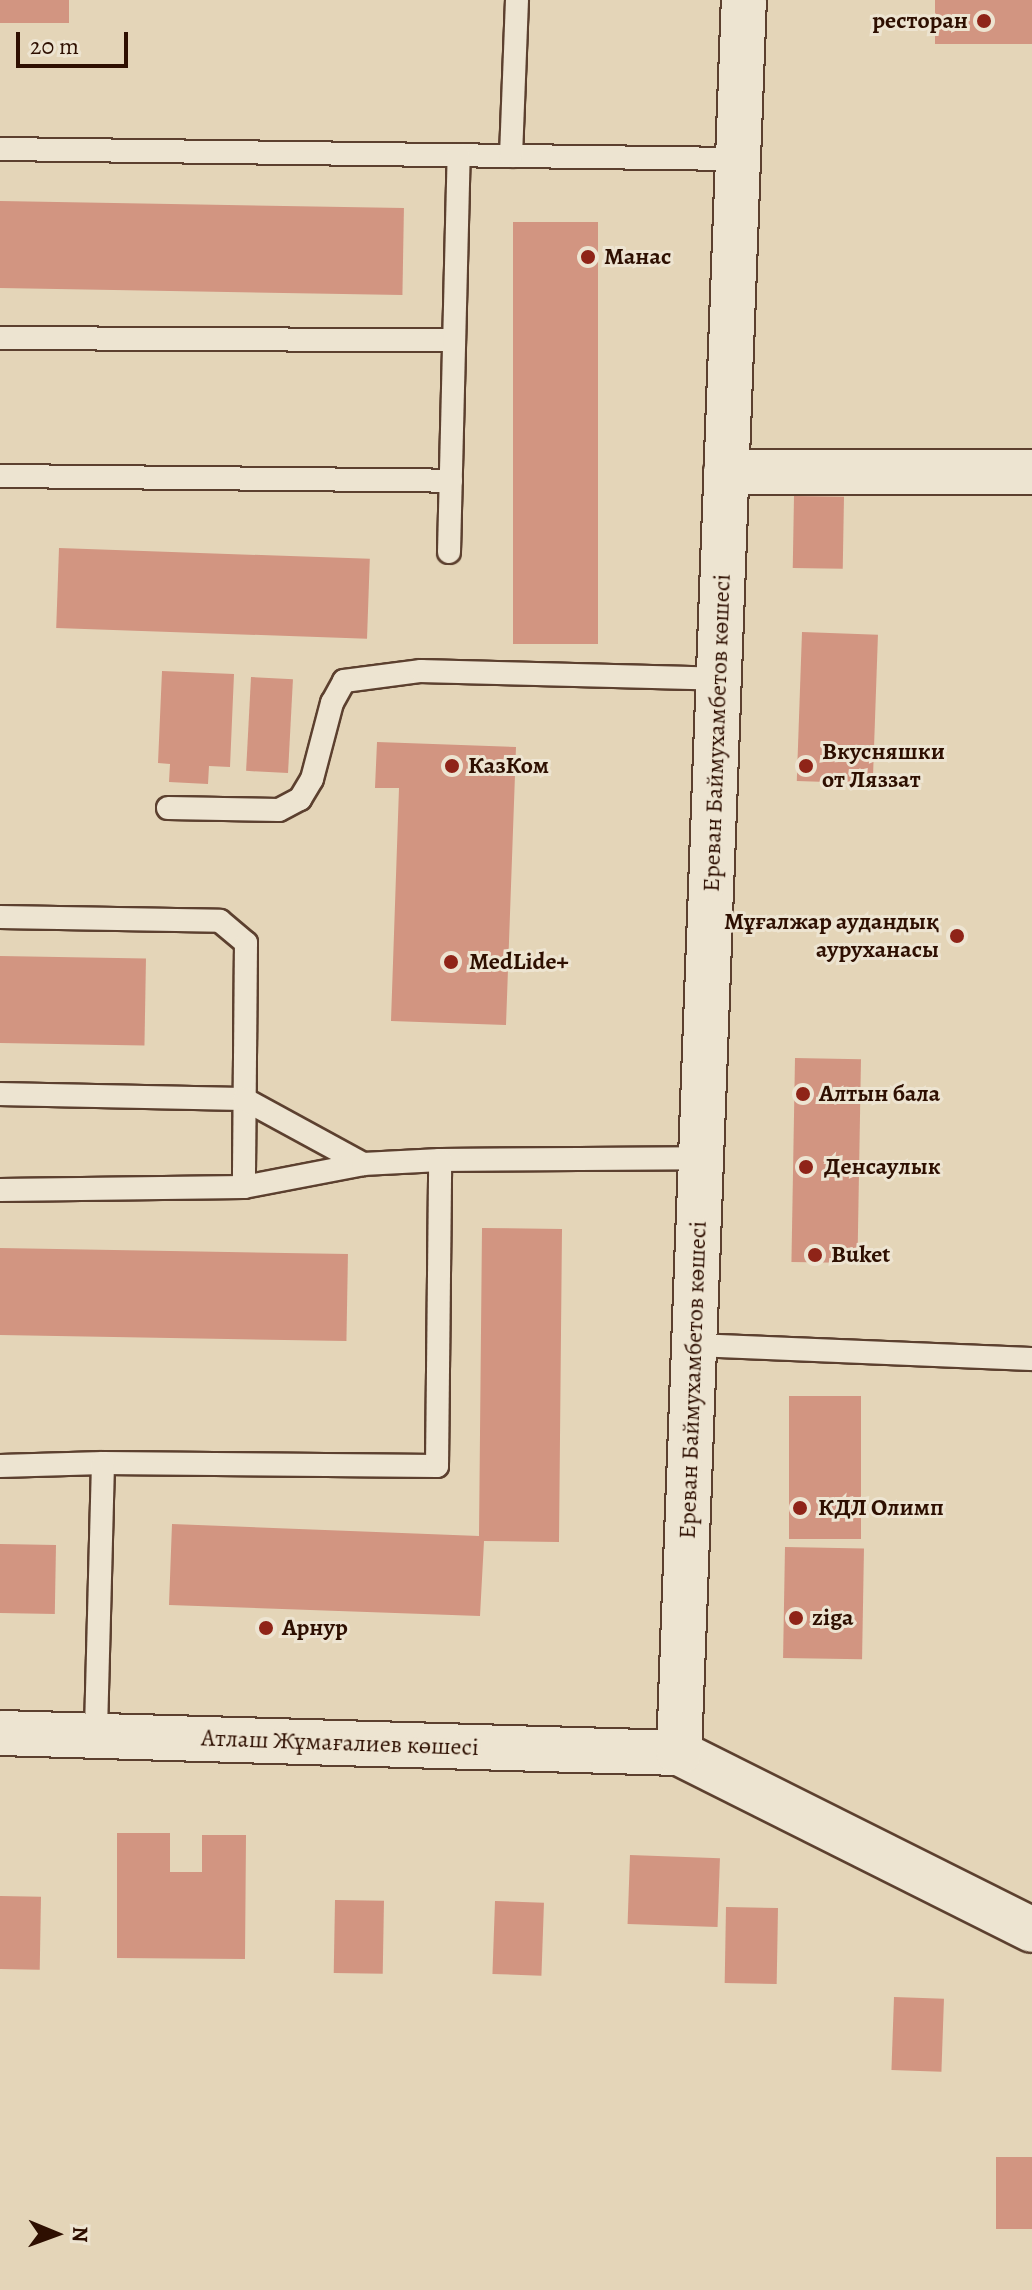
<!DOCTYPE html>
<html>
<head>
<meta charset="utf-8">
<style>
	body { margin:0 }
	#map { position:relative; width:1032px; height:2290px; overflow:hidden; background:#e4d5b8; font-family:Alegreya,serif }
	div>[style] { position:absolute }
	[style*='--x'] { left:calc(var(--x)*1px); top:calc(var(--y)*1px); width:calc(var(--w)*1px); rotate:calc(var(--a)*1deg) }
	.building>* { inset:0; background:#d29581; transform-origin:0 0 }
	.roads { filter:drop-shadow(2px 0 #5c402f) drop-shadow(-2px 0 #5c402f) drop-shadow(0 2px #5c402f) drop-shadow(0 -2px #5c402f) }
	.lane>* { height:22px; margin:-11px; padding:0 11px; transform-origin:11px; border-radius:11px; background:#ede4d1 }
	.street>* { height:44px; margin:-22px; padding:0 22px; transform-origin:22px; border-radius:22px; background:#ede4d1 }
	.dots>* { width:22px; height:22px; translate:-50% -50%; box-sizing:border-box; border:4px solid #ede4d1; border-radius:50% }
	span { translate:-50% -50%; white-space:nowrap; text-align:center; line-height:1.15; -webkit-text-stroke:6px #ede4d1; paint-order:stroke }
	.poi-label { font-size:24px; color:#2e0f01; font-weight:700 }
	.right { translate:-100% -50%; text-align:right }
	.left { translate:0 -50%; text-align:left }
	.street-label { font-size:24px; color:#2e0f01 }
	.north { position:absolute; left:16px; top:2194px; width:80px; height:80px; -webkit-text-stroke:6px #ede4d1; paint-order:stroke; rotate:91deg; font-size:22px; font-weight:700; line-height:32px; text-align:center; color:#2e0f01 }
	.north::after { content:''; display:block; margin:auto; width:28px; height:36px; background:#2e0f01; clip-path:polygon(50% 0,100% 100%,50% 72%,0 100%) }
	.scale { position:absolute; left:16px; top:32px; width:112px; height:36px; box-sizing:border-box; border:4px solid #2e0f01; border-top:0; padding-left:10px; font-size:24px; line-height:28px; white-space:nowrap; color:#2e0f01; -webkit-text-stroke:6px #ede4d1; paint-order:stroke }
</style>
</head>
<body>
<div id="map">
	<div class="building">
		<i style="left:0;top:0;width:69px;height:23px"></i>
		<i style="left:935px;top:0;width:97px;height:44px"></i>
		<i style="left:0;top:201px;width:404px;height:87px;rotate:1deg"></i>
		<i style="left:513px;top:222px;width:85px;height:422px"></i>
		<i style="left:794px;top:496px;width:50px;height:72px;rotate:1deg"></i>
		<i style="left:59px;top:548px;width:311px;height:80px;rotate:2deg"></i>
		<i style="left:802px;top:632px;width:76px;height:149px;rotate:2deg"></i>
		<i style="clip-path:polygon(162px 671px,234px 674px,230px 767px,209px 766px,208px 784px,169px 782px,170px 764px,158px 763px)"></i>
		<i style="left:251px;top:677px;width:42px;height:94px;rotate:3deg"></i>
		<i style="clip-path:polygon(377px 742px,516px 747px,506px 1025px,391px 1021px,399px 788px,375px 788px)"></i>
		<i style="left:0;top:956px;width:146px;height:87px;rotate:1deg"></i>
		<i style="left:795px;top:1058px;width:66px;height:204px;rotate:1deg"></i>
		<i style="clip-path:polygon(482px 1228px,562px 1229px,559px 1542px,484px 1541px,480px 1616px,169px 1605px,172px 1524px,479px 1536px)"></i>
		<i style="left:0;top:1248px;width:348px;height:87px;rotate:1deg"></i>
		<i style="left:789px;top:1396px;width:72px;height:143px"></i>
		<i style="left:0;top:1544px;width:56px;height:69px;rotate:1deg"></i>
		<i style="left:785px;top:1547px;width:79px;height:111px;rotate:1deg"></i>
		<i style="clip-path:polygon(117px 1833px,170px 1833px,170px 1872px,202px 1872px,202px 1835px,246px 1835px,245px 1959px,117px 1958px)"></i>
		<i style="left:630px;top:1855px;width:90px;height:69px;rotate:2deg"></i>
		<i style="left:0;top:1896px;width:41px;height:73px;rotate:1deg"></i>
		<i style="left:335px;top:1900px;width:49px;height:73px;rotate:1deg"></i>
		<i style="left:495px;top:1901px;width:49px;height:73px;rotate:2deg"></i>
		<i style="left:726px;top:1907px;width:52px;height:76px;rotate:1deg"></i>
		<i style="left:894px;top:1997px;width:50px;height:73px;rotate:2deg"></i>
		<i style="left:996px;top:2157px;width:36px;height:72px"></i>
	</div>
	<div class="roads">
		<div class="lane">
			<i style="--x:0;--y:149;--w:738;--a:0.78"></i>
			<i style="--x:511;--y:156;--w:156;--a:-87.8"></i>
			<i style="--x:0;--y:338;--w:454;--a:0.3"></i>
			<i style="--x:0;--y:476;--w:451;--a:0.6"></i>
			<i style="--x:449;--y:552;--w:397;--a:-88.6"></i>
			<i style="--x:168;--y:808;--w:111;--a:1"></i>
			<i style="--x:279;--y:810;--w:24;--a:-28"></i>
			<i style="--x:300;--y:799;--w:23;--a:-59"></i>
			<i style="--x:312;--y:779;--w:79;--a:-75.3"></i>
			<i style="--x:332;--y:703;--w:25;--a:-61"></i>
			<i style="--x:344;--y:681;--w:78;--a:-7.4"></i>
			<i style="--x:421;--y:671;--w:298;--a:1.5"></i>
			<i style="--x:0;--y:917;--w:220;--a:1"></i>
			<i style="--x:220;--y:921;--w:34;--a:40"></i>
			<i style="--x:246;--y:943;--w:244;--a:90.5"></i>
			<i style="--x:0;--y:1094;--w:244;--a:1.2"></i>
			<i style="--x:244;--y:1099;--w:136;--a:28.6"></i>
			<i style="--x:0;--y:1190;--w:244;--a:-0.7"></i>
			<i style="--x:244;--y:1187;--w:121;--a:-10.9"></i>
			<i style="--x:363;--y:1164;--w:77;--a:-3"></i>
			<i style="--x:440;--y:1160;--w:261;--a:-0.4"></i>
			<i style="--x:694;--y:1345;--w:338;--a:2.4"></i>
			<i style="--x:103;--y:1463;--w:334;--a:0.5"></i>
			<i style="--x:437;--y:1466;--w:306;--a:-89.4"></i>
			<i style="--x:0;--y:1466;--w:103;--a:-1.7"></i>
			<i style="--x:103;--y:1463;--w:273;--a:91.5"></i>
		</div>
		<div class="street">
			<i style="--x:726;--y:472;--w:306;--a:0"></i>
			<i style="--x:0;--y:1733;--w:679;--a:1.69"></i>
			<i style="--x:679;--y:1753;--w:395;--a:26.6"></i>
			<i style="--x:679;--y:1753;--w:1754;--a:-87.88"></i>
		</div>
	</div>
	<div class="dots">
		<i style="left:984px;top:21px;background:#8f2418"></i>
		<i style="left:588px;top:257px;background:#8f2418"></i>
		<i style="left:452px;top:766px;background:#8f2418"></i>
		<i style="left:806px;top:766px;background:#8f2418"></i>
		<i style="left:957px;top:936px;background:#8f2418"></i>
		<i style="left:451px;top:962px;background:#8f2418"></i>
		<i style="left:803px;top:1094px;background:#8f2418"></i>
		<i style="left:806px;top:1167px;background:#8f2418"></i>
		<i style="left:815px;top:1255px;background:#8f2418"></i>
		<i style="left:800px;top:1508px;background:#8f2418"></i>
		<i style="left:796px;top:1618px;background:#8f2418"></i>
		<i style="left:266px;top:1628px;background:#8f2418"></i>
	</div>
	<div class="poi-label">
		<span class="right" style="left:968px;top:21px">ресторан</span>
		<span class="left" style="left:604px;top:257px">Манас</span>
		<span class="left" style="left:822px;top:766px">Вкусняшки<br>от Ляззат</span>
		<span class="left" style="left:468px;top:766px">КазКом</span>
		<span class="right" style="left:939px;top:936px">Мұғалжар аудандық<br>ауруханасы</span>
		<span class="left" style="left:469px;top:962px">MedLide+</span>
		<span class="left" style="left:819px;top:1094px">Алтын бала</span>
		<span class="left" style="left:824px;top:1167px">Денсаулык</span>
		<span class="left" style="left:831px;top:1255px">Buket</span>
		<span class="left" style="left:818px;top:1508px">КДЛ Олимп</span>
		<span class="left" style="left:812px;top:1618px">ziga</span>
		<span class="left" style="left:282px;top:1628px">Арнур</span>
	</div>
	<div class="street-label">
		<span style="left:717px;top:733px;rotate:-88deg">Ереван Баймухамбетов көшесі</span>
		<span style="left:693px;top:1380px;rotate:-88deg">Ереван Баймухамбетов көшесі</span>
		<span style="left:340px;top:1743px;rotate:2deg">Атлаш Жұмағалиев көшесі</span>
	</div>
	<div class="north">N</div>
	<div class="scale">20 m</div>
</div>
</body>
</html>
